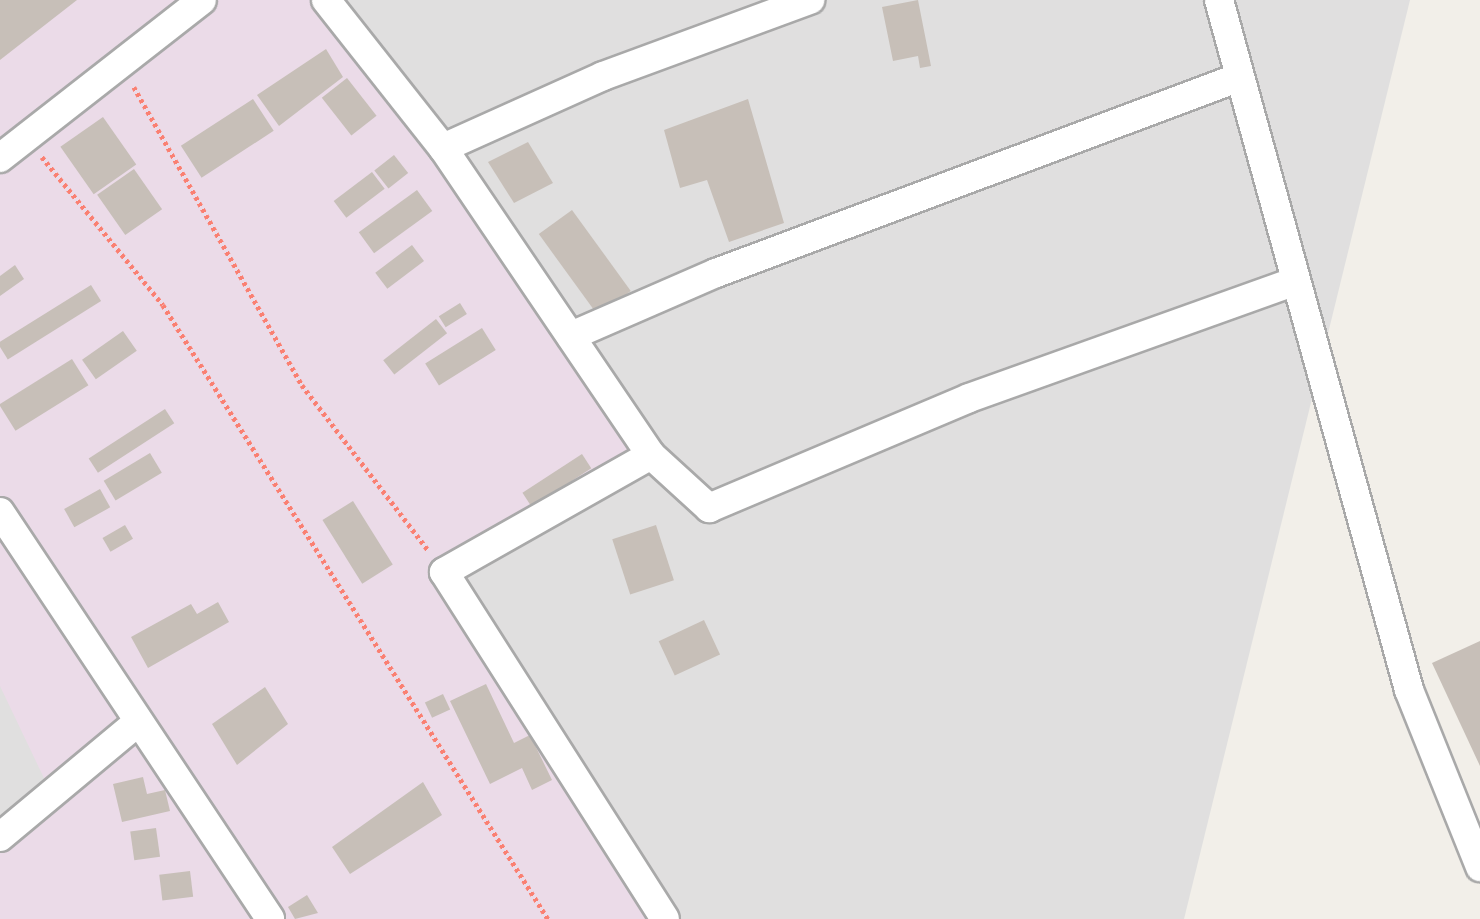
<!DOCTYPE html>
<html>
<head>
<meta charset="utf-8">
<style>
	body { margin:0 }
	#map { position:relative; width:1480px; height:919px; overflow:hidden; background:#f2efe9; font-family:"PT Sans",sans-serif }
	div>[style] { position:absolute }
	[style*='--x'] { left:calc(var(--x)*1px); top:calc(var(--y)*1px); width:calc(var(--w)*1px); rotate:calc(var(--a)*1deg) }
	.residential>* { inset:0; background:#e0dfdf }
	.industrial>* { inset:0; background:#ebdbe8 }
	.building>* { inset:0; background:#c7bfb8; transform-origin:0 0 }
	.path>* { height:4.5px; margin-top:-2.25px; transform-origin:0; background:repeating-linear-gradient(90deg,#fa8072 0 3.5px,transparent 0 7px) }
	.roads { filter:drop-shadow(2px 0 #a9a9a9) drop-shadow(-2px 0 #a9a9a9) drop-shadow(0 2px #a9a9a9) drop-shadow(0 -2px #a9a9a9) }
	.street>* { height:28px; margin:-14px; padding:0 14px; transform-origin:14px; border-radius:14px; background:#fff }
	span { translate:-50% -50%; white-space:nowrap; text-align:center; line-height:1.15; -webkit-text-stroke:5px #fff; paint-order:stroke }
</style>
</head>
<body>
<div id="map">
	<div class="residential">
		<i style="clip-path:polygon(0 0,1410px 0,1184px 919px,0 919px)"></i>
	</div>
	<div class="industrial">
		<i style="clip-path:polygon(0 0,323px 0,651px 455px,445px 572px,665px 919px,0 919px,0 840px,53px 797px,0 686px)"></i>
	</div>
	<div class="building">
		<i style="clip-path:polygon(0 0,77px 0,0 60px)"></i>
		<i style="clip-path:polygon(918px 0,931px 66px,920px 68px,918px 56px,893px 61px,882px 7px)"></i>
		<i style="clip-path:polygon(326px 49px,343px 77px,279px 126px,257px 95px)"></i>
		<i style="left:347px;top:78px;width:48px;height:32px;rotate:52deg"></i>
		<i style="left:253px;top:99px;width:38px;height:86px;rotate:57deg"></i>
		<i style="clip-path:polygon(748px 99px,784px 223px,729px 242px,707px 180px,680px 188px,664px 130px)"></i>
		<i style="left:103px;top:117px;width:58px;height:52px;rotate:55deg"></i>
		<i style="clip-path:polygon(528px 142px,553px 183px,514px 203px,488px 162px)"></i>
		<i style="left:394px;top:155px;width:23px;height:25px;rotate:52deg"></i>
		<i style="left:134px;top:169px;width:49px;height:45px;rotate:55deg"></i>
		<i style="left:372px;top:172px;width:21px;height:48px;rotate:53deg"></i>
		<i style="left:417px;top:190px;width:26px;height:72px;rotate:54deg"></i>
		<i style="left:572px;top:210px;width:100px;height:41px;rotate:54deg"></i>
		<i style="left:412px;top:245px;width:20px;height:46px;rotate:53deg"></i>
		<i style="clip-path:polygon(15px 265px,24px 279px,0 296px,0 276px)"></i>
		<i style="left:91px;top:285px;width:19px;height:110px;rotate:58deg"></i>
		<i style="left:460px;top:303px;width:13px;height:25px;rotate:58deg"></i>
		<i style="left:436px;top:319px;width:18px;height:67px;rotate:52deg"></i>
		<i style="left:482px;top:328px;width:26px;height:67px;rotate:58deg"></i>
		<i style="left:123px;top:331px;width:24px;height:50px;rotate:55deg"></i>
		<i style="left:72px;top:359px;width:31px;height:86px;rotate:58deg"></i>
		<i style="left:165px;top:409px;width:17px;height:91px;rotate:57deg"></i>
		<i style="left:150px;top:453px;width:23px;height:54px;rotate:59deg"></i>
		<i style="left:582px;top:454px;width:17px;height:71px;rotate:57deg"></i>
		<i style="left:100px;top:489px;width:21px;height:41px;rotate:61deg"></i>
		<i style="left:353px;top:501px;width:75px;height:36px;rotate:58deg"></i>
		<i style="left:125px;top:525px;width:16px;height:26px;rotate:60deg"></i>
		<i style="left:656px;top:525px;width:58px;height:46px;rotate:72deg"></i>
		<i style="clip-path:polygon(218px 602px,229px 622px,148px 668px,131px 637px,191px 604px,197px 614px)"></i>
		<i style="left:704px;top:620px;width:38px;height:50px;rotate:65deg"></i>
		<i style="clip-path:polygon(1480px 641px,1480px 766px,1432px 663px)"></i>
		<i style="clip-path:polygon(486px 684px,514px 743px,530px 735px,552px 780px,532px 790px,522px 768px,490px 784px,450px 701px)"></i>
		<i style="clip-path:polygon(265px 687px,288px 724px,237px 765px,212px 724px)"></i>
		<i style="left:443px;top:694px;width:17px;height:20px;rotate:65deg"></i>
		<i style="clip-path:polygon(143px 777px,147px 794px,165px 790px,170px 811px,122px 822px,113px 784px)"></i>
		<i style="clip-path:polygon(423px 782px,442px 815px,350px 874px,332px 847px)"></i>
		<i style="left:156px;top:828px;width:29px;height:26px;rotate:82deg"></i>
		<i style="left:190px;top:871px;width:26px;height:31px;rotate:83deg"></i>
		<i style="clip-path:polygon(307px 895px,318px 913px,295px 919px,288px 907px)"></i>
	</div>
	<div class="path">
		<i style="--x:134;--y:87;--w:342;--a:60.6"></i>
		<i style="--x:302;--y:385;--w:209;--a:52.6"></i>
		<i style="--x:42;--y:157;--w:191;--a:50.7"></i>
		<i style="--x:163;--y:305;--w:725;--a:57.91"></i>
	</div>
	<div class="roads">
		<div class="street">
			<i style="--x:326;--y:0;--w:189;--a:51.7"></i>
			<i style="--x:443;--y:148;--w:371;--a:55.9"></i>
			<i style="--x:651;--y:455;--w:238;--a:150.5"></i>
			<i style="--x:444;--y:572;--w:411;--a:57.5"></i>
			<i style="--x:1219;--y:0;--w:716;--a:74.6"></i>
			<i style="--x:1409;--y:690;--w:191;--a:68.1"></i>
			<i style="--x:443;--y:148;--w:175;--a:-24.2"></i>
			<i style="--x:603;--y:76;--w:221;--a:-20.2"></i>
			<i style="--x:0;--y:158;--w:256;--a:-38"></i>
			<i style="--x:571;--y:336;--w:158;--a:-23.5"></i>
			<i style="--x:716;--y:273;--w:559;--a:-20.51"></i>
			<i style="--x:651;--y:455;--w:79;--a:42.4"></i>
			<i style="--x:709;--y:508;--w:282;--a:-22.9"></i>
			<i style="--x:969;--y:398;--w:347;--a:-19.7"></i>
			<i style="--x:0;--y:512;--w:488;--a:56.4"></i>
			<i style="--x:0;--y:837;--w:180;--a:-39.8"></i>
		</div>
	</div>
</div>
</body>
</html>
